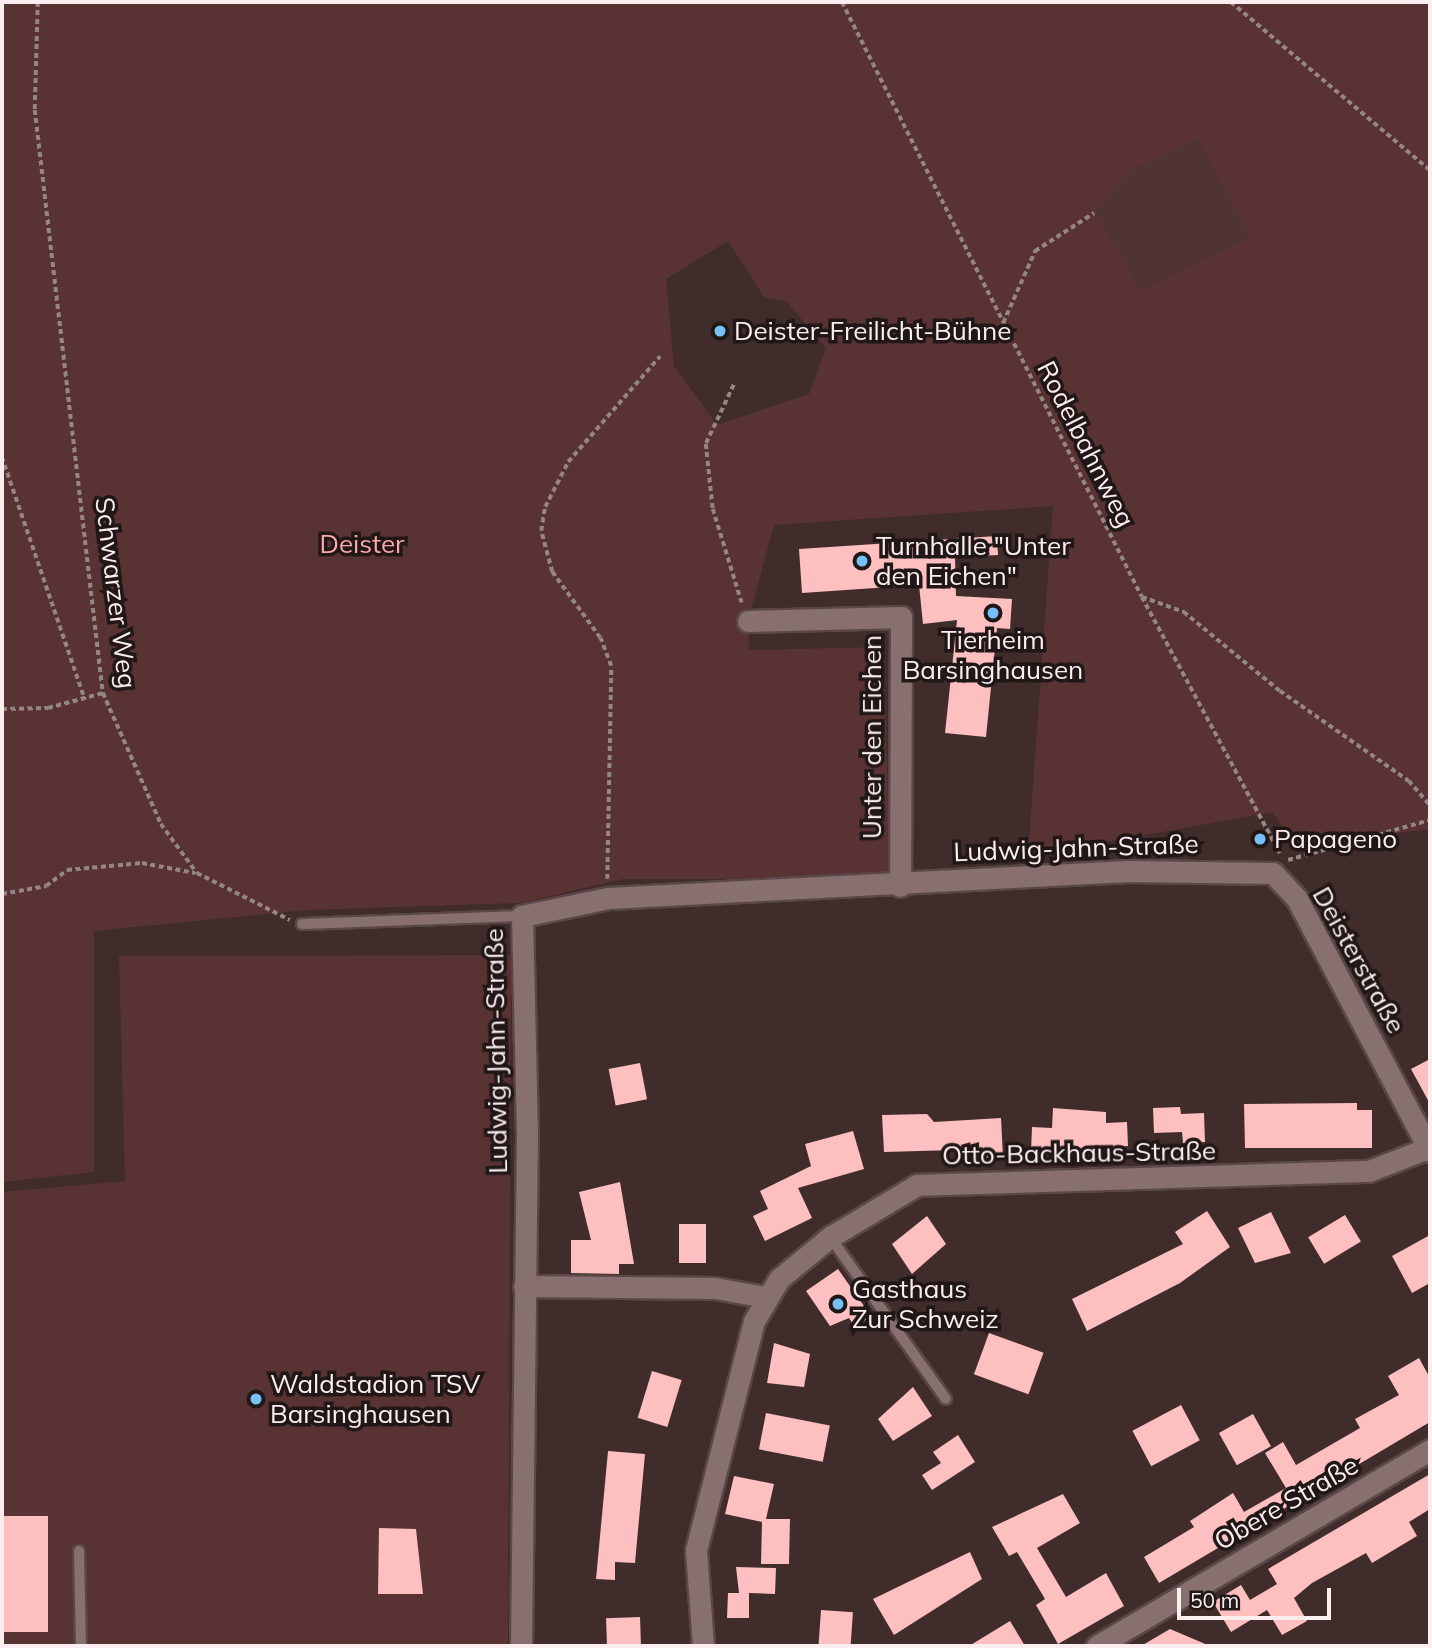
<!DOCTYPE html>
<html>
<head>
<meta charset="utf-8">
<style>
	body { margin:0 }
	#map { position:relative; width:1432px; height:1648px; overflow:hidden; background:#412c2c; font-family:Mulish,sans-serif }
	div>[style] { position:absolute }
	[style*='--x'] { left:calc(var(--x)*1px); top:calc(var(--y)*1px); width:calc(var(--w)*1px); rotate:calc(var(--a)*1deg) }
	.built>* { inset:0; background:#503435 }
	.green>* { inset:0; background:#593233 }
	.building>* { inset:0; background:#fdbfc0; transform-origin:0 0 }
	.path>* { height:3.5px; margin-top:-1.75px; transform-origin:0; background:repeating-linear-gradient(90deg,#968585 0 5px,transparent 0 8.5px) }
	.roads { filter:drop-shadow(2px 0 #5a4849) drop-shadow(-2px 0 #5a4849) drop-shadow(0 2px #5a4849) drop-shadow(0 -2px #5a4849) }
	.lane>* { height:10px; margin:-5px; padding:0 5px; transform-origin:5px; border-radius:5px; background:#887070 }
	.street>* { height:21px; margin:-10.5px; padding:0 10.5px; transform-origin:10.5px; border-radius:10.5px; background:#887070 }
	.dots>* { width:19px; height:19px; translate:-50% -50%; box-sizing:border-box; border:4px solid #211717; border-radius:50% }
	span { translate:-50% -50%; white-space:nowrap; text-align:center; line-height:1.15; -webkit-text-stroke:7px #211717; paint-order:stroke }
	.poi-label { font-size:26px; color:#fceeee }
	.left { translate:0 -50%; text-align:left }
	.street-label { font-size:26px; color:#fceeee }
	.park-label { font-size:26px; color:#fca7aa }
	.frame { position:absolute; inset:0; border:4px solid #fceeee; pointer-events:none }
	.scale { position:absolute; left:1177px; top:1588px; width:154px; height:32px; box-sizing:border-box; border:4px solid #fceeee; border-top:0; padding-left:9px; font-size:21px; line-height:24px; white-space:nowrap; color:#fceeee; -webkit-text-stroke:5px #211717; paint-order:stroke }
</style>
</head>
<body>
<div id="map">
	<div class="built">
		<i style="clip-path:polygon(1199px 137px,1251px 237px,1140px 290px,1094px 213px,1128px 172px)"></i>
	</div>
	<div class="green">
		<i style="clip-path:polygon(evenodd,2px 2px,1430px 2px,1430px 829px,1293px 846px,1273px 812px,1028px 856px,1053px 506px,774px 525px,748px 621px,749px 650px,884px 647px,890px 879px,623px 879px,521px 903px,307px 910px,94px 931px,94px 1172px,2px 1182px,2px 2px,1199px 138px,1250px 237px,1140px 290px,1095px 213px,1128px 172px,1199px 138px,2px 2px,728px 241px,764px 297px,786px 301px,826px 348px,809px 394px,717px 425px,674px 366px,666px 279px,728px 241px)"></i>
		<i style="clip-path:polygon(511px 955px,508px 1646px,2px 1646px,2px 1192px,125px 1181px,119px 956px)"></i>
	</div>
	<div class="building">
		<i style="clip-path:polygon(997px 536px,998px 555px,955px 557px,956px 596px,1012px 599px,1010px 629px,997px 628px,986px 737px,945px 733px,957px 620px,923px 624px,919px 585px,802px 593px,799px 549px)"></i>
		<i style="clip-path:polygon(1430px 1059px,1430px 1104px,1411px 1069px)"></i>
		<i style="left:640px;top:1063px;width:37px;height:32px;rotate:79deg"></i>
		<i style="clip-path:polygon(1357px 1103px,1357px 1110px,1372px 1110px,1372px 1148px,1245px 1148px,1244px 1104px)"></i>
		<i style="clip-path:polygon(1180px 1107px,1181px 1114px,1204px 1113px,1205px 1142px,1183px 1143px,1182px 1132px,1154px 1133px,1153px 1108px)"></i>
		<i style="clip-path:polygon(1053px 1108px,1106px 1112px,1106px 1123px,1127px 1122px,1128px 1146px,1031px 1152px,1032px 1127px,1052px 1128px)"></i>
		<i style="clip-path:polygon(927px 1114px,934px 1122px,1001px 1118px,1003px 1157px,955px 1160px,955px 1150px,884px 1152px,882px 1115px)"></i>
		<i style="clip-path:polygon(853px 1131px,864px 1169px,798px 1188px,812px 1218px,765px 1241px,753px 1216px,768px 1209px,760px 1191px,811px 1166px,805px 1144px)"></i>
		<i style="clip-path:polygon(620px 1182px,634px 1264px,619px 1264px,619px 1274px,571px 1273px,571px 1240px,591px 1240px,579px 1192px)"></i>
		<i style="clip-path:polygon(1207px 1211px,1230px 1247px,1180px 1283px,1087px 1331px,1072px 1299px,1183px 1244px,1175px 1232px)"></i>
		<i style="clip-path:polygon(1271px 1212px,1291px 1253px,1255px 1263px,1238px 1228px)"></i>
		<i style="left:1345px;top:1215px;width:31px;height:43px;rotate:59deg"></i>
		<i style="clip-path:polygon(927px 1216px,946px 1244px,912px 1274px,892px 1244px)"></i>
		<i style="left:679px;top:1224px;width:27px;height:39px"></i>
		<i style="clip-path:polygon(1430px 1235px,1430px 1283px,1412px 1293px,1392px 1256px)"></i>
		<i style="clip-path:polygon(838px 1269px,871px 1316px,855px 1327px,849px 1318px,830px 1326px,806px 1291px)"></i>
		<i style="left:989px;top:1333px;width:58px;height:44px;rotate:20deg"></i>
		<i style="clip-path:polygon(774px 1343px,810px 1354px,804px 1387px,767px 1383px)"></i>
		<i style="clip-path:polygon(1419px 1358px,1430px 1378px,1430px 1422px,1159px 1583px,1144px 1557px,1194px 1527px,1190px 1521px,1233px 1493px,1244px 1512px,1286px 1488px,1265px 1453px,1283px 1442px,1296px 1465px,1360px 1428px,1355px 1419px,1399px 1395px,1388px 1376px)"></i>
		<i style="left:652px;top:1371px;width:31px;height:49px;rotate:17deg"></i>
		<i style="clip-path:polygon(913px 1387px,932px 1416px,893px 1441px,878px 1419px)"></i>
		<i style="left:1181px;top:1405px;width:40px;height:55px;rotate:62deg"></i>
		<i style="left:766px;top:1413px;width:65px;height:37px;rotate:11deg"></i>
		<i style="left:1253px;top:1414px;width:37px;height:39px;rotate:61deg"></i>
		<i style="clip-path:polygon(958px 1435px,975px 1462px,932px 1490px,922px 1475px,941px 1463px,933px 1452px)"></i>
		<i style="clip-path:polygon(608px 1451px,645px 1454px,635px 1563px,615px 1562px,615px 1580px,596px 1579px)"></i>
		<i style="clip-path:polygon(1430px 1474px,1430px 1509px,1409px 1522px,1417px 1536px,1372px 1563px,1366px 1553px,1312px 1583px,1294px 1598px,1307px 1621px,1282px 1635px,1267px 1610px,1231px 1632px,1213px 1602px,1241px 1585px,1250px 1600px,1277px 1584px,1268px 1569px)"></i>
		<i style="clip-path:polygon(734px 1476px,774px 1484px,766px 1519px,790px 1519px,789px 1564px,761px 1564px,762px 1522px,725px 1514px)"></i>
		<i style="clip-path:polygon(1063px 1494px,1080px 1523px,1037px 1548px,1066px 1597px,1106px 1573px,1124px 1606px,1058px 1644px,1036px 1605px,1045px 1599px,1017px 1552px,1009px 1556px,992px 1527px)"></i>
		<i style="left:2px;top:1516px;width:46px;height:116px"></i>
		<i style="clip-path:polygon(379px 1528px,416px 1529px,423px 1594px,378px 1594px)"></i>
		<i style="clip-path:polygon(970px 1552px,982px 1579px,894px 1635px,873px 1599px)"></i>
		<i style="clip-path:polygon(736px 1567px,776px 1568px,775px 1594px,749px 1593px,749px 1618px,727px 1618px,728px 1593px,739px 1593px)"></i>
		<i style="left:821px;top:1610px;width:32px;height:35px;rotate:4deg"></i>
		<i style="left:640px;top:1617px;width:29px;height:34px;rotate:88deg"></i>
		<i style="clip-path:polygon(1010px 1621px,1025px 1646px,969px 1646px)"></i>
		<i style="clip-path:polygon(1170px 1629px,1210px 1646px,1141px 1646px)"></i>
	</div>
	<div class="path">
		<i style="--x:38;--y:2;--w:108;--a:91.6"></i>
		<i style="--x:35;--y:110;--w:587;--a:83.35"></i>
		<i style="--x:103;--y:693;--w:143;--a:66.1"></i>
		<i style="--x:161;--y:824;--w:61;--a:53.7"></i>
		<i style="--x:197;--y:873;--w:104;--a:26.8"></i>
		<i style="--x:842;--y:2;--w:666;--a:63.24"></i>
		<i style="--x:1142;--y:597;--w:291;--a:61.7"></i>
		<i style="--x:1231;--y:2;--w:260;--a:40.2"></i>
		<i style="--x:1003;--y:323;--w:79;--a:-66"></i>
		<i style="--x:1035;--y:251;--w:70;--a:-32.8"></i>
		<i style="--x:734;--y:385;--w:65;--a:115.4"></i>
		<i style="--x:706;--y:444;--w:65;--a:83.9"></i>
		<i style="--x:713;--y:509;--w:98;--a:72.9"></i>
		<i style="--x:2;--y:457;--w:256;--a:71.1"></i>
		<i style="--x:1142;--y:597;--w:45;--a:19.7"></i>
		<i style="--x:1184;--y:612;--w:124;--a:39.5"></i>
		<i style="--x:1280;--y:691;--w:157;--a:34.9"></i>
		<i style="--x:1409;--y:781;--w:32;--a:49"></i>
		<i style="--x:2;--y:709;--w:46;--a:-1.2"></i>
		<i style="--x:48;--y:708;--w:57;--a:-15.3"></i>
		<i style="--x:1288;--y:860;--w:148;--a:-15.7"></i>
		<i style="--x:607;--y:879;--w:213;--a:-88.9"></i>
		<i style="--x:611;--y:666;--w:30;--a:-111"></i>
		<i style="--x:600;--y:638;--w:82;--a:-126"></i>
		<i style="--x:552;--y:572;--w:42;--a:-105"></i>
		<i style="--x:541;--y:531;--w:24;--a:-81"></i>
		<i style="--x:545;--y:507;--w:51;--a:-62.9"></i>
		<i style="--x:568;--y:462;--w:140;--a:-49"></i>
		<i style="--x:2;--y:894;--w:45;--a:-10.3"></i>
		<i style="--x:46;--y:886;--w:26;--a:-37"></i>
		<i style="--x:67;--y:870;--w:75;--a:-5.3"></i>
		<i style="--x:142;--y:863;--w:54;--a:10.7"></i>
	</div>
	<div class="roads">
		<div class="lane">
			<i style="--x:302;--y:924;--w:220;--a:-2.1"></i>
			<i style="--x:830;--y:1237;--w:199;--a:54.4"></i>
			<i style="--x:79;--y:1551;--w:95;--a:88.8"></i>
		</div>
		<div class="street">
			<i style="--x:748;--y:621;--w:153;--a:-1.5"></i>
			<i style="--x:901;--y:617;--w:269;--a:90.2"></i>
			<i style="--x:524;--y:1286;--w:191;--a:0.6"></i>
			<i style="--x:715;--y:1288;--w:51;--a:10.2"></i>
			<i style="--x:521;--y:1646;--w:511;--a:-89.33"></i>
			<i style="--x:527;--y:1135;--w:219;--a:-91.3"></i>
			<i style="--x:522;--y:916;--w:88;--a:-11.8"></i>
			<i style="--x:608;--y:898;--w:522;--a:-2.97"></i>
			<i style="--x:1129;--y:871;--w:144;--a:0.8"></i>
			<i style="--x:1273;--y:873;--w:35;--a:47"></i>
			<i style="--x:1297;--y:899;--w:285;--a:62.2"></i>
			<i style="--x:703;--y:1646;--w:96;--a:-94.2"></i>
			<i style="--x:696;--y:1550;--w:236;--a:-75.8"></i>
			<i style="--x:754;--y:1321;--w:49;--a:-59.2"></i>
			<i style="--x:779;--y:1279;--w:66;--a:-39.5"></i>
			<i style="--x:830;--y:1237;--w:101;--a:-30.9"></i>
			<i style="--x:917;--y:1185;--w:452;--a:-1.8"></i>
			<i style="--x:1369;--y:1171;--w:63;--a:-21.3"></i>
			<i style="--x:1097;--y:1646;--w:386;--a:-30.5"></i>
		</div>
	</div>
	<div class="dots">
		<i style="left:720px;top:331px;background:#77c0f7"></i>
		<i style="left:862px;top:561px;background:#77c0f7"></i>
		<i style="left:993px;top:613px;background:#77c0f7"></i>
		<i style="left:1260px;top:839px;background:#77c0f7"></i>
		<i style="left:838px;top:1304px;background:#77c0f7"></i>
		<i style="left:256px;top:1399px;background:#77c0f7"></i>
	</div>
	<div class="poi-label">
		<span class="left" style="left:734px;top:331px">Deister-Freilicht-Bühne</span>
		<span class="left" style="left:876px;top:561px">Turnhalle "Unter<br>den Eichen"</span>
		<span style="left:993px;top:655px">Tierheim<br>Barsinghausen</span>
		<span class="left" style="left:1274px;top:839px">Papageno</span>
		<span class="left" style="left:852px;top:1304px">Gasthaus<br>Zur Schweiz</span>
		<span class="left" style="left:270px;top:1399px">Waldstadion TSV<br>Barsinghausen</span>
	</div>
	<div class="street-label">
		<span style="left:1086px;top:444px;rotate:63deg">Rodelbahnweg</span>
		<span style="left:116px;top:593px;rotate:83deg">Schwarzer Weg</span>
		<span style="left:872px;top:737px;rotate:-90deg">Unter den Eichen</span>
		<span style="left:1076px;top:848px;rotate:-2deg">Ludwig-Jahn-Straße</span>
		<span style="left:1359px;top:960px;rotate:61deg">Deisterstraße</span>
		<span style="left:496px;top:1051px;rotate:-91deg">Ludwig-Jahn-Straße</span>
		<span style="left:1079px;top:1153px;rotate:-1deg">Otto-Backhaus-Straße</span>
		<span style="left:1286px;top:1503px;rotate:-30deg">Obere Straße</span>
	</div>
	<div class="park-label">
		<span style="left:362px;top:544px">Deister</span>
	</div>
	<div class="frame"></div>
	<div class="scale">50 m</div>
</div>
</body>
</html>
